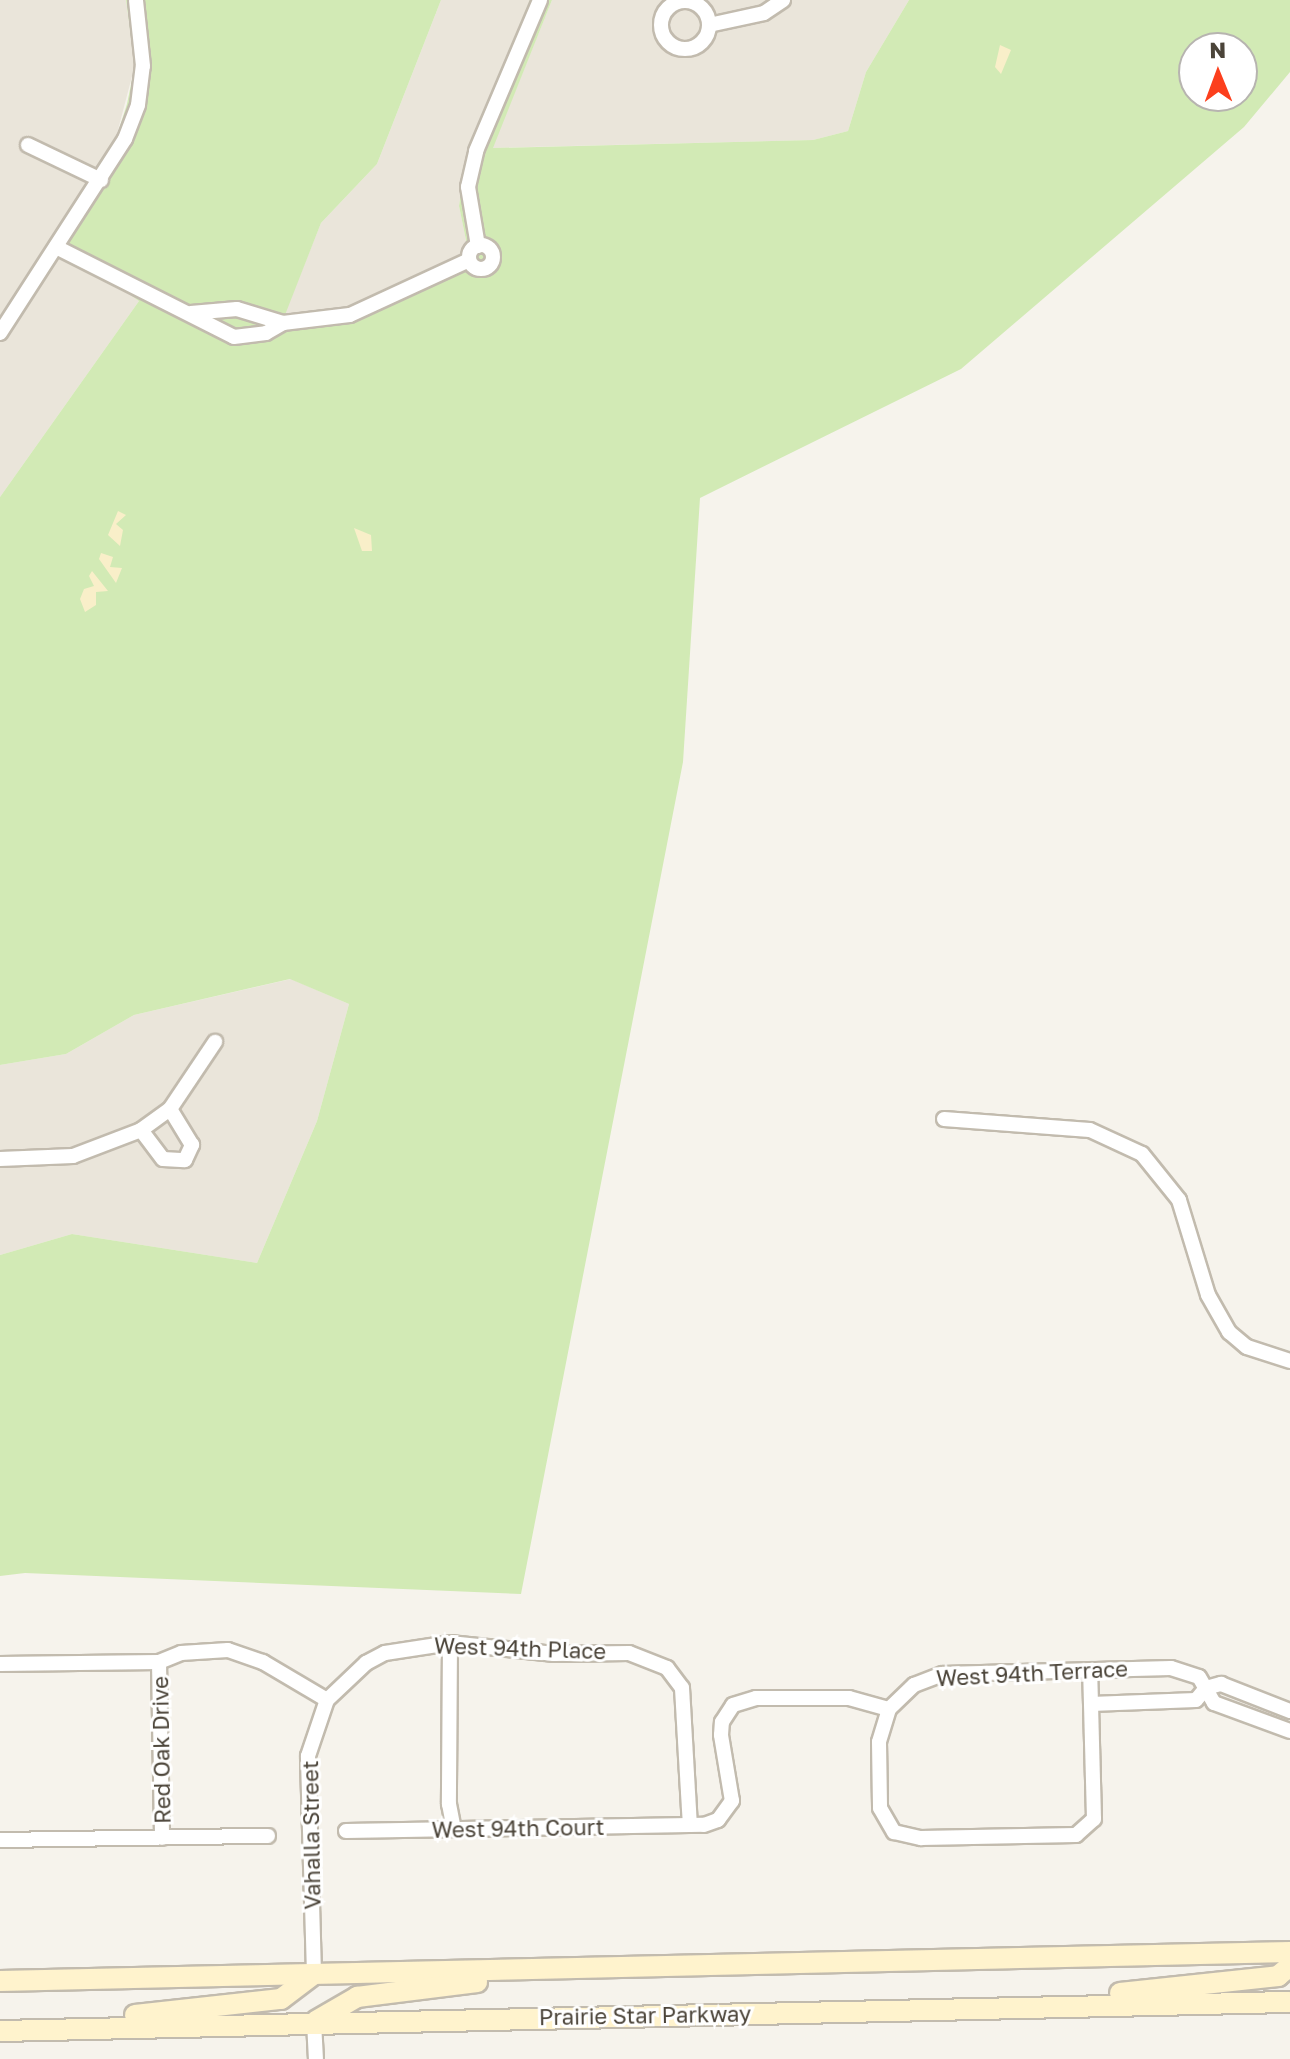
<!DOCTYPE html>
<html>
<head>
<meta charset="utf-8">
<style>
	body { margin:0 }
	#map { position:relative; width:1290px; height:2059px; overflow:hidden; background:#f6f3ec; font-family:"Golos Text",sans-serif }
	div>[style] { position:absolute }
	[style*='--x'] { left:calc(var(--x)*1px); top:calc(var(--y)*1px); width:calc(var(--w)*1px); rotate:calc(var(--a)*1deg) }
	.residential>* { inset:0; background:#eae5da }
	.green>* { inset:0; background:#d2eab5 }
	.sand>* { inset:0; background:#f9efc9 }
	.roads { filter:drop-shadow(2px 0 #c2bbae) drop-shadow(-2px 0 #c2bbae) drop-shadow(0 2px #c2bbae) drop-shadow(0 -2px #c2bbae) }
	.minor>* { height:14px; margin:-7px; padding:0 7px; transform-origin:7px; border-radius:7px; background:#fff }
	.minor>.ring { margin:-7px; padding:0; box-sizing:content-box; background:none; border:14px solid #fff; border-radius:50% }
	.secondary>* { height:20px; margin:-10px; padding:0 10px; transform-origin:10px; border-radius:10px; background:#fff3cd }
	span { translate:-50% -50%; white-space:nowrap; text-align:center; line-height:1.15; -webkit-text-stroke:6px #fff; paint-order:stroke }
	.street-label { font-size:22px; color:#4b4439 }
	.north { position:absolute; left:1178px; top:32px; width:80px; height:80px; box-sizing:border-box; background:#fff; border:2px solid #b7b4b0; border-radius:50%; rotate:359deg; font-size:22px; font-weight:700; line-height:32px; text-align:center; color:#4b4439 }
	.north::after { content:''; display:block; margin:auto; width:28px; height:36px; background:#fc3f1d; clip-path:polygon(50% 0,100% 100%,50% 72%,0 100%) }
</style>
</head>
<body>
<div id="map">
	<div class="residential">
		<i style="clip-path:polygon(0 0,126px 0,135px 65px,114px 145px,139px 301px,0 497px)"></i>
		<i style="clip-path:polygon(441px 0,530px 0,467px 152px,459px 206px,467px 245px,460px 258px,348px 308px,284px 315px,321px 223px,377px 164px)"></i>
		<i style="clip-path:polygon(552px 0,909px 0,866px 72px,848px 131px,813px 140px,492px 148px)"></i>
		<i style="clip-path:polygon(291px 979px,349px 1004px,317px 1121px,257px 1263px,72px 1234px,0 1255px,0 1065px,66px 1054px,134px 1015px)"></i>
	</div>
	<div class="green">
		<i style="clip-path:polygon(evenodd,126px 0,441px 0,377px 164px,321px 223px,285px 315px,348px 308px,460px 258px,467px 245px,459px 206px,467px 152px,530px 0,552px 0,493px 148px,813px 140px,848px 131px,866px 72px,909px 0,1290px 0,1290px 72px,1244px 127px,961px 369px,700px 498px,683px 762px,521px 1594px,25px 1573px,0 1576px,0 1255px,72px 1234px,257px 1263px,317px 1121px,349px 1004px,290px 979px,134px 1015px,66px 1054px,0 1065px,0 497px,139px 301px,52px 239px,114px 145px,127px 104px,135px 65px,126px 0,1194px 48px,1242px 48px,1242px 96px,1194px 96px,1194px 48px)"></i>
	</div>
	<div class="sand">
		<i style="clip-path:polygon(1000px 45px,1011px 50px,1001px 74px,995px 67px)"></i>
		<i style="clip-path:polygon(118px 511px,126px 515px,116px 524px,123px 530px,120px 546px,108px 535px)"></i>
		<i style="clip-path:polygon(354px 528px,371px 535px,372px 551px,362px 551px)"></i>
		<i style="clip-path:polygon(101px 553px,113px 557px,110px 567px,122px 568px,116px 583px,99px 559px)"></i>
		<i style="clip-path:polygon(92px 571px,108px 591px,96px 592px,96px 605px,85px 612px,80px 599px,84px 589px,94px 586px,89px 576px)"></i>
	</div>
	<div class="roads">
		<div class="minor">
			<i class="ring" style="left:661px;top:1px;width:34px;height:34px"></i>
			<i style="--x:709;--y:25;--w:56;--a:-12.3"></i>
			<i style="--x:764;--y:13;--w:23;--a:-34"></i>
			<i style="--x:28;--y:145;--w:81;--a:25.6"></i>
			<i class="ring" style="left:469px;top:245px;width:10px;height:10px"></i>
			<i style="--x:478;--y:246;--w:60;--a:-99.6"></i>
			<i style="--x:468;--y:187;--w:37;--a:-77"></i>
			<i style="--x:476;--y:151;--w:164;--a:-67"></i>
			<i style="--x:56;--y:247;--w:199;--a:26.8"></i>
			<i style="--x:234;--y:337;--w:32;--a:-7"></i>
			<i style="--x:266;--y:333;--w:20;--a:-30"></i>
			<i style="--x:283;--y:323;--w:67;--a:-6.8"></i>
			<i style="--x:350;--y:315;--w:131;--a:-24.8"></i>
			<i style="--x:191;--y:313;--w:46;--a:-5"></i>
			<i style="--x:237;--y:309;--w:48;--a:16.9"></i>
			<i style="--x:0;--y:333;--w:231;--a:-57.2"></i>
			<i style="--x:125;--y:139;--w:36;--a:-69"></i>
			<i style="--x:138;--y:105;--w:39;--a:-83"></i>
			<i style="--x:143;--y:66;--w:66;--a:-96.1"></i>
			<i style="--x:944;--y:1119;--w:146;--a:4.3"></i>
			<i style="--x:1090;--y:1130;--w:57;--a:24.8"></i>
			<i style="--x:1142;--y:1154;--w:59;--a:51.2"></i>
			<i style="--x:1179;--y:1200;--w:99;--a:73"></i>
			<i style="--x:1208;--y:1295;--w:43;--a:60.4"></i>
			<i style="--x:1229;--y:1332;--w:23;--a:40"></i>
			<i style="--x:1247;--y:1347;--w:45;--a:18"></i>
			<i style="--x:141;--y:1130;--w:36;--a:53"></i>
			<i style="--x:163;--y:1159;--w:22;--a:3"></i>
			<i style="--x:185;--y:1160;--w:17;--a:-65"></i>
			<i style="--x:192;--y:1145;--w:42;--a:-121.4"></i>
			<i style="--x:0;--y:1159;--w:73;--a:-2.4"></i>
			<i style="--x:73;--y:1156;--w:73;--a:-20.9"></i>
			<i style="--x:141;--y:1130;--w:36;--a:-36"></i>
			<i style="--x:170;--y:1109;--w:81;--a:-56.1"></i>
			<i style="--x:450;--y:1643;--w:161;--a:90.4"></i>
			<i style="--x:449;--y:1804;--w:25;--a:79"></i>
			<i style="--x:159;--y:1662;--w:176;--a:89"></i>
			<i style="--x:0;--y:1664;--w:159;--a:-0.7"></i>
			<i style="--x:159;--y:1662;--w:24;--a:-22"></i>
			<i style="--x:181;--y:1653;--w:47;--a:-3.7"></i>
			<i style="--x:228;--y:1650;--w:37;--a:19"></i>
			<i style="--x:263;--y:1662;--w:74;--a:30.7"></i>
			<i style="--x:1091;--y:1704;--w:105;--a:-2.2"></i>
			<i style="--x:1196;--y:1700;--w:16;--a:-50"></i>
			<i style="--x:1206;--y:1688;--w:16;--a:-15"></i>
			<i style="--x:1221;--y:1684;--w:74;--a:21.4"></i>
			<i style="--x:889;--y:1709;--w:34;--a:107"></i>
			<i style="--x:879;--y:1742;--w:66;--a:89.1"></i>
			<i style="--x:880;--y:1808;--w:28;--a:60"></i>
			<i style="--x:894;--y:1832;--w:28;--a:13"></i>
			<i style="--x:921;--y:1838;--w:155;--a:-1.1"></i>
			<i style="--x:1076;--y:1835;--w:24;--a:-42"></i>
			<i style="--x:1094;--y:1819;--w:149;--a:-91.5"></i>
			<i style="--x:346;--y:1831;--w:358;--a:-1"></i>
			<i style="--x:704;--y:1825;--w:15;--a:-20"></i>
			<i style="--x:718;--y:1820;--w:24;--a:-54"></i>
			<i style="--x:732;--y:1801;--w:67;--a:-99.5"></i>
			<i style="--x:721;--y:1735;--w:13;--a:-86"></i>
			<i style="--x:722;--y:1722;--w:20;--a:-57"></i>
			<i style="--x:733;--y:1705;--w:24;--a:-17"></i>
			<i style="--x:756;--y:1698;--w:93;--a:0"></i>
			<i style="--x:849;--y:1698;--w:41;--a:15.4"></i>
			<i style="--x:889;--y:1709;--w:35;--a:-44"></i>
			<i style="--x:914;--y:1685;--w:31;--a:-21"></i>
			<i style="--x:943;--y:1674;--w:228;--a:-1.5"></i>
			<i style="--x:1171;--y:1668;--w:29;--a:18"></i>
			<i style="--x:1199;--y:1677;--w:30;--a:60"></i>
			<i style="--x:1214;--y:1703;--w:81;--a:20.2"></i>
			<i style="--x:0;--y:1840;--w:268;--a:-0.9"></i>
			<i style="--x:314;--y:1974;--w:218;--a:-91.6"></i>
			<i style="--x:308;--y:1756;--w:59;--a:-71.3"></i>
			<i style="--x:327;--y:1700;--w:54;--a:-43.5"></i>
			<i style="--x:366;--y:1663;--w:21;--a:-28"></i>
			<i style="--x:385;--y:1653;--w:66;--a:-8.7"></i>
			<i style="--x:450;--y:1643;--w:105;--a:6"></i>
			<i style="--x:554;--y:1654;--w:75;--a:-0.8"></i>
			<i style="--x:629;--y:1653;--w:41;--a:21.5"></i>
			<i style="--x:667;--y:1668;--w:25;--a:53"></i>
			<i style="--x:682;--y:1688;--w:137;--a:86.7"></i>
			<i style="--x:314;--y:2022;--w:37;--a:87"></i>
		</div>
		<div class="secondary">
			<i style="--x:0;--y:1981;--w:1290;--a:-1.29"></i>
			<i style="--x:1120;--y:1993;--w:159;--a:-6.1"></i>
			<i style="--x:1278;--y:1976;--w:16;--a:-40"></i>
			<i style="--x:135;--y:2015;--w:147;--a:-6.3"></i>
			<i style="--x:281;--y:1999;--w:41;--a:-37.1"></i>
			<i style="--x:316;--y:2021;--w:48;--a:-30.3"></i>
			<i style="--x:357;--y:1997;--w:121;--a:-7.1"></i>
			<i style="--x:0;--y:2031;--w:1290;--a:-1.29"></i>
		</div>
	</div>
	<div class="street-label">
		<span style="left:520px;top:1648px;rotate:2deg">West 94th Place</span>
		<span style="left:1032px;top:1673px;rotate:-3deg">West 94th Terrace</span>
		<span style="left:161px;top:1750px;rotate:-91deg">Red Oak Drive</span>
		<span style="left:518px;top:1828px;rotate:-1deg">West 94th Court</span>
		<span style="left:311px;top:1835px;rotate:-91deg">Vahalla Street</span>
		<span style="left:645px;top:2015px;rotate:-1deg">Prairie Star Parkway</span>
	</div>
	<div class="north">N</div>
</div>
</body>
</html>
